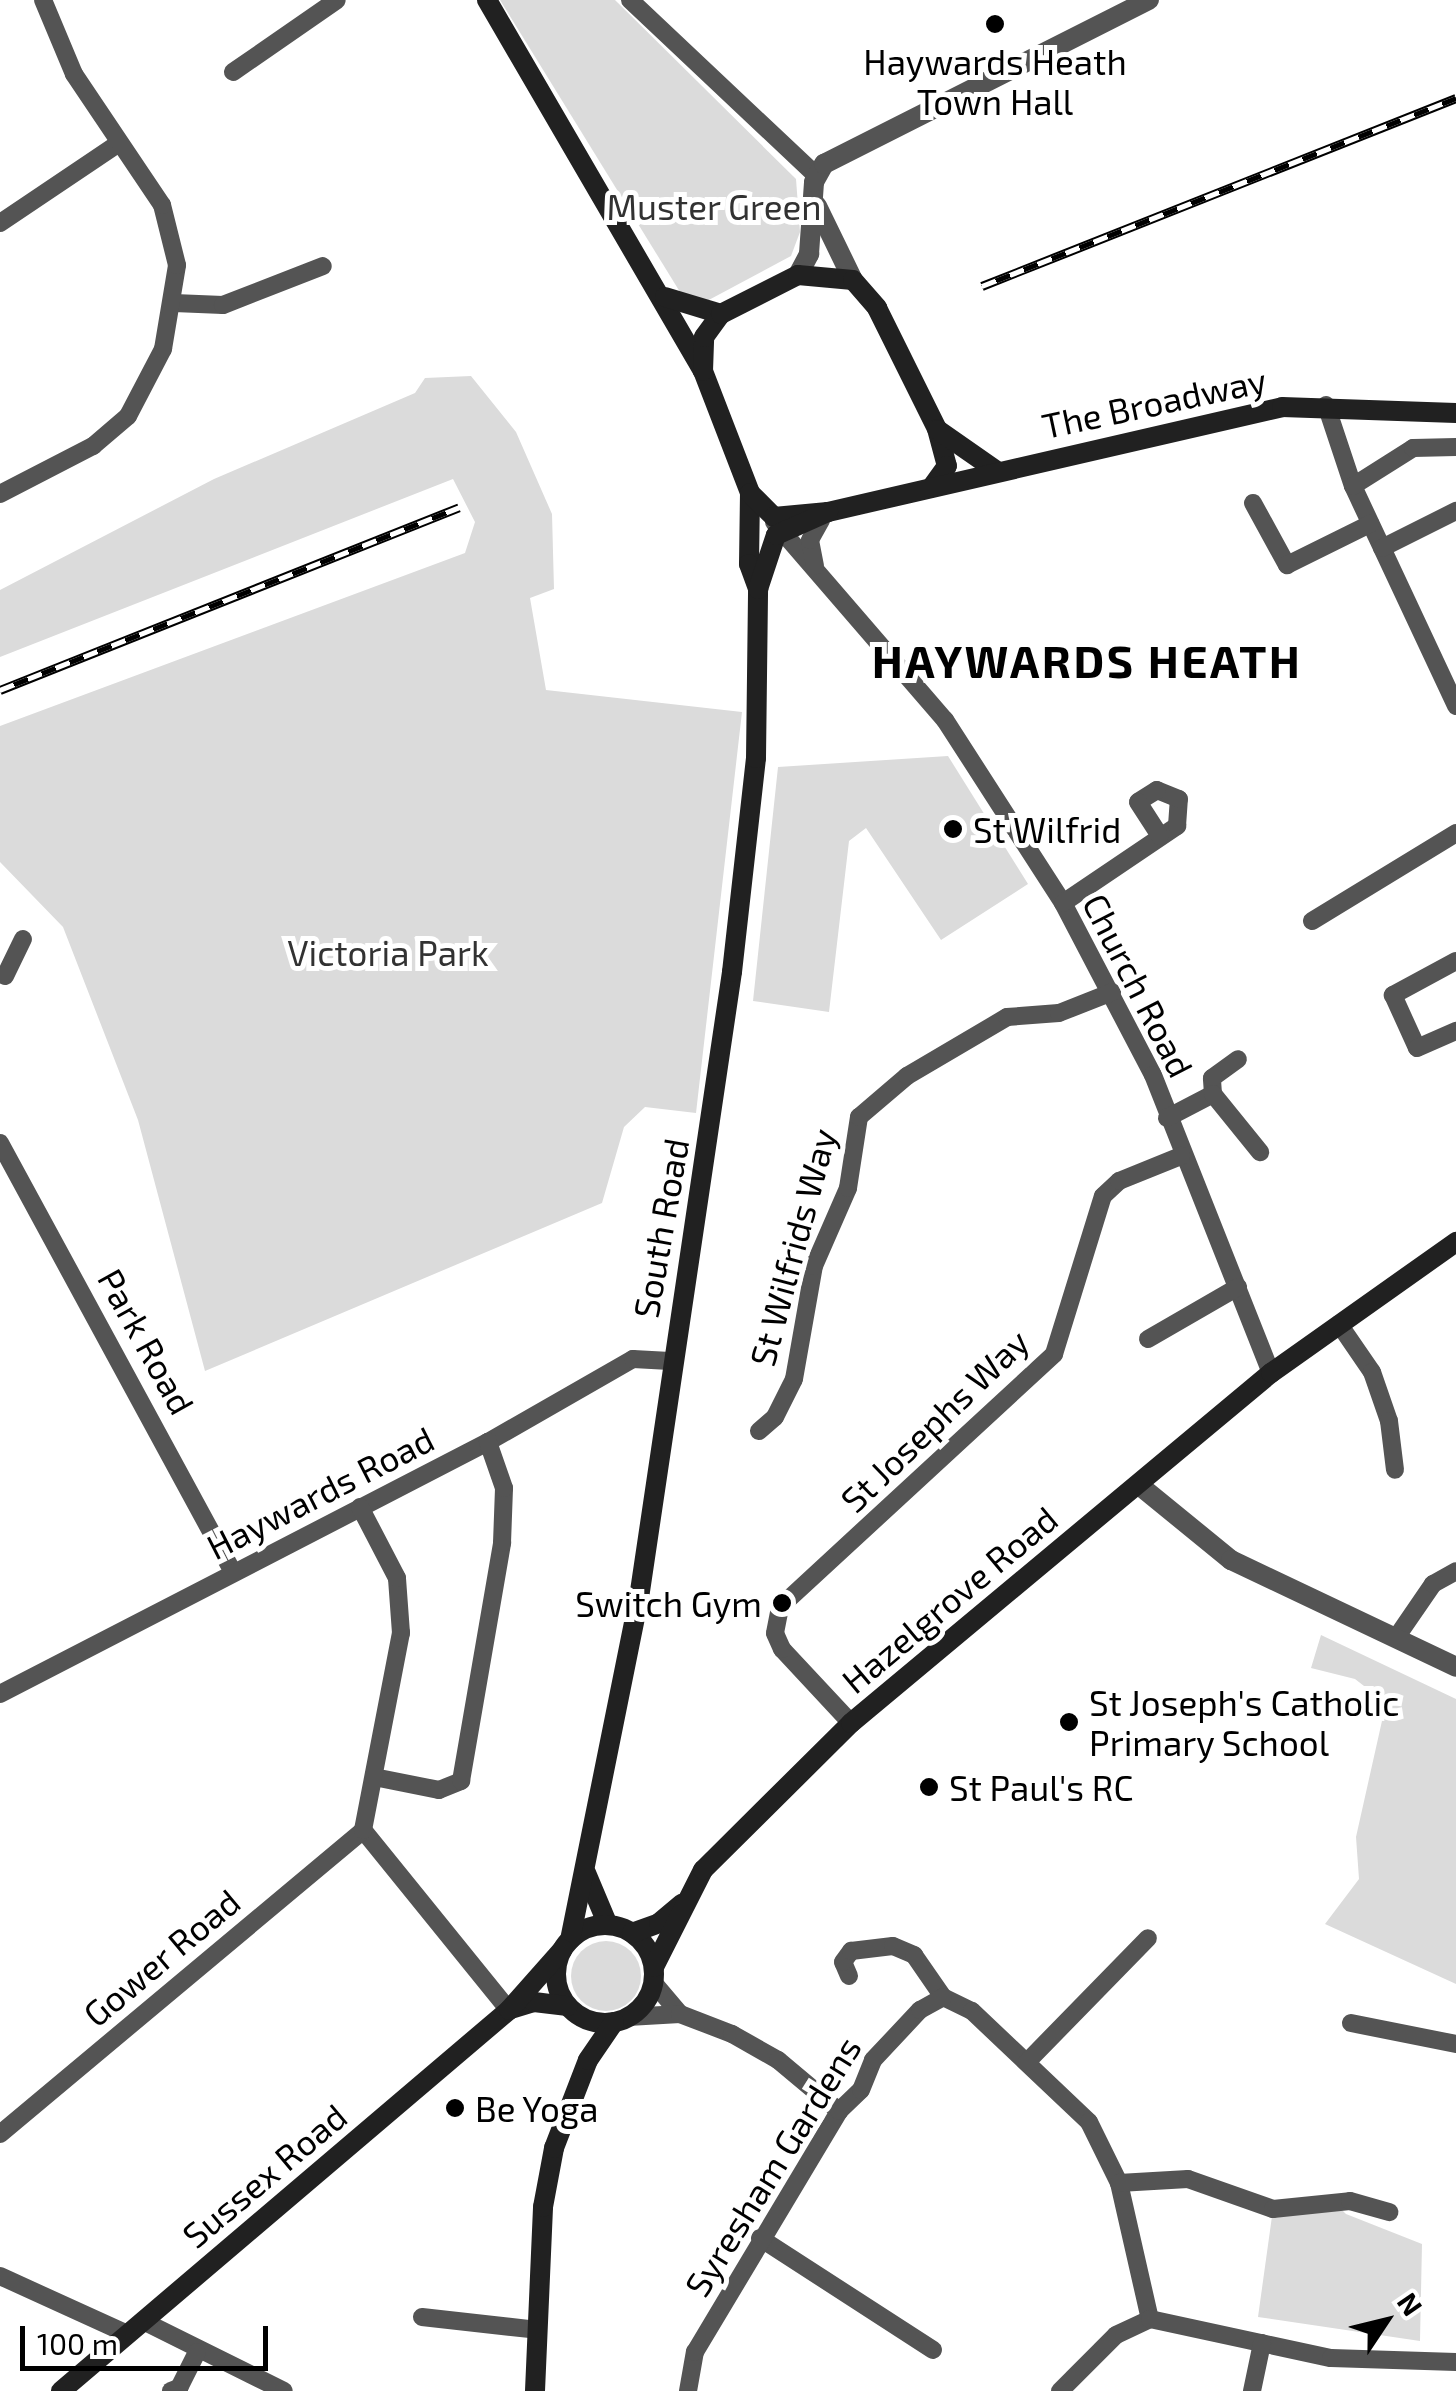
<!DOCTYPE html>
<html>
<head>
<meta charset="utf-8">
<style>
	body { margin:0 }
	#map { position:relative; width:1456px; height:2391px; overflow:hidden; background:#fff; font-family:"Exo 2",sans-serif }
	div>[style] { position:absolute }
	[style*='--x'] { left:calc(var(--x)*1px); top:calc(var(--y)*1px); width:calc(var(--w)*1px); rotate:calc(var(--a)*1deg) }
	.green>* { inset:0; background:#dbdbdb }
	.round { border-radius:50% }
	.minor>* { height:18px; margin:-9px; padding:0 9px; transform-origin:9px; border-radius:9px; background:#545454 }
	.tertiary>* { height:20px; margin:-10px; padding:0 10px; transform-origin:10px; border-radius:10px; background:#545454 }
	.secondary>* { height:20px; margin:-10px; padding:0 10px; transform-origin:10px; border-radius:10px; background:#212121 }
	.secondary>.ring { margin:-10px; padding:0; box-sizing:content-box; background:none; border:20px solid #212121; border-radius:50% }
	.rail>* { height:9px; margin-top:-4.5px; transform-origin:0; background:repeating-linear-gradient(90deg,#fff 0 15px,#000 0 30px); box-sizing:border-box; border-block:2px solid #000 }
	.dots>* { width:28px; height:28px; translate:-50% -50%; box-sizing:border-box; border:5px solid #fff; border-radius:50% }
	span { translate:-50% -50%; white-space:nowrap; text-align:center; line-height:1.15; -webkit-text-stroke:10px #fff; paint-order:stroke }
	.poi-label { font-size:35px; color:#000 }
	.left { translate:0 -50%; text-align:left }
	.right { translate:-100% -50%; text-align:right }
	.park-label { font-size:35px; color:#323232 }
	.street-label { font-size:35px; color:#000 }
	.district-label { font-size:45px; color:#000; font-weight:700; letter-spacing:2.5px }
	.north { position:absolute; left:1336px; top:2271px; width:100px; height:100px; -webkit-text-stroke:8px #fff; paint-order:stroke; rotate:55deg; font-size:28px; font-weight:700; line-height:40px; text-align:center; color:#000 }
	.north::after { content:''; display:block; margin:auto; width:35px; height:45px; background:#000; clip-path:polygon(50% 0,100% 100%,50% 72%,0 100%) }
	.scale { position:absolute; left:20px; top:2326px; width:248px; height:45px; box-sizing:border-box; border:5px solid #000; border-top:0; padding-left:12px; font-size:30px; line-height:35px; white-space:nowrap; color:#000; -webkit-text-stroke:8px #fff; paint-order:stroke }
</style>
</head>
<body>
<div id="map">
	<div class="green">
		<i style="clip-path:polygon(500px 0,615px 0,796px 179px,800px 232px,791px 256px,705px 302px,680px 292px)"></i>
		<i style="clip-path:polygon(471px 376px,516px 432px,552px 514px,554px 589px,530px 598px,546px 690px,742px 712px,696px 1113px,645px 1107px,624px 1127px,602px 1203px,205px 1371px,138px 1120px,63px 927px,0 862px,0 726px,465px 553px,475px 522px,453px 479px,0 657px,0 590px,214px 479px,415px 393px,425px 378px)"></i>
		<i style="clip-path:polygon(948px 756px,1028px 884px,941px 940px,866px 828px,849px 841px,829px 1012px,753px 1001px,778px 767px)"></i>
		<i style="clip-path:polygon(1321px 1635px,1456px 1699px,1456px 1984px,1325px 1924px,1359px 1879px,1356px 1837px,1386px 1703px,1355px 1679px,1311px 1668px)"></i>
		<i class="round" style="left:571px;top:1941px;width:70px;height:70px"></i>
		<i style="clip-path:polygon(1333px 2201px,1346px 2214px,1422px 2244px,1420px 2341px,1258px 2317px,1273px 2209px)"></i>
	</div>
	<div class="minor">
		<i style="--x:630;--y:0;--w:255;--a:43.3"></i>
		<i style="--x:233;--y:72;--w:126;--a:-34.7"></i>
		<i style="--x:0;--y:223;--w:143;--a:-33.9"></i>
		<i style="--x:174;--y:303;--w:49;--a:2.3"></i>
		<i style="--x:223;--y:305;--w:107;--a:-21.3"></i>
		<i style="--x:1326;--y:405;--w:85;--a:71.6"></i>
		<i style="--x:1353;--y:486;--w:243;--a:64.9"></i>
		<i style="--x:1353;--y:486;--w:71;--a:-32.3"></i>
		<i style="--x:1413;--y:448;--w:43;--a:-1.3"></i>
		<i style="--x:0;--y:494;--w:105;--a:-27.3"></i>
		<i style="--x:93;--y:446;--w:46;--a:-40.6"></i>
		<i style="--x:128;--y:416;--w:76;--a:-62.4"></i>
		<i style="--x:163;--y:349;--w:85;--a:-80.5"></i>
		<i style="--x:177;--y:265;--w:62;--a:-104"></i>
		<i style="--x:162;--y:205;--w:158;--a:-123.9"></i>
		<i style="--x:74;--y:74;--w:80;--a:-112.7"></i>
		<i style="--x:1253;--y:503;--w:71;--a:61.3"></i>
		<i style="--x:1287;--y:565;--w:93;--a:-26.3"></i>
		<i style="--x:774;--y:522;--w:262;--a:49.2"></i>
		<i style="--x:945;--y:720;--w:218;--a:57.2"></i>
		<i style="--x:1063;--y:903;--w:194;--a:62.4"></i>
		<i style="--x:1153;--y:1075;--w:321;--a:68.4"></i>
		<i style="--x:1382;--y:548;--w:83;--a:-26.6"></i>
		<i style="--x:815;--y:566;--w:26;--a:-101"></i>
		<i style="--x:810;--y:540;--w:23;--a:-61"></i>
		<i style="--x:1063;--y:903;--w:138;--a:-34"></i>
		<i style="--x:1177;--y:826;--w:27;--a:-86"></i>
		<i style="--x:1179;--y:799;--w:24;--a:-158"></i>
		<i style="--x:1157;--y:790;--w:22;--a:148"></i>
		<i style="--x:1138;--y:802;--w:40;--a:57.1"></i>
		<i style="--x:1312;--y:921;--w:169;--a:-31.4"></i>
		<i style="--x:1456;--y:961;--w:72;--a:151.6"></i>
		<i style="--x:1393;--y:995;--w:58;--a:65.6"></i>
		<i style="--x:1417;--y:1048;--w:43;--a:-23.6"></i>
		<i style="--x:5;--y:976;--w:41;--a:-64.1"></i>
		<i style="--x:1213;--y:1094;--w:16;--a:-94"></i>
		<i style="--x:1212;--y:1078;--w:32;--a:-36"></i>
		<i style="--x:1167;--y:1118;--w:52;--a:-27.6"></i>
		<i style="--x:1213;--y:1094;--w:75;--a:51"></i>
		<i style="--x:0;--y:1143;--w:489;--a:61.5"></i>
		<i style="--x:1339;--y:1324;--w:58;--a:55.5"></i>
		<i style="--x:1372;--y:1372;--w:52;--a:70.9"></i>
		<i style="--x:1389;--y:1421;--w:49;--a:83"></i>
		<i style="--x:1148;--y:1339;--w:104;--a:-30"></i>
		<i style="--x:759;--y:1431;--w:21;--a:-41"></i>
		<i style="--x:775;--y:1417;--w:42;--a:-63.4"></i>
		<i style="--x:794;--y:1379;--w:115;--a:-80"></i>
		<i style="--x:814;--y:1266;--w:85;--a:-66.4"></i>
		<i style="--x:848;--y:1188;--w:72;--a:-81.2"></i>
		<i style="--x:859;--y:1117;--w:63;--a:-40.5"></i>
		<i style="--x:907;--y:1076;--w:116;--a:-30.5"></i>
		<i style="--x:1007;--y:1017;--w:52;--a:-4.4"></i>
		<i style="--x:1059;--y:1013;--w:57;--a:-21.6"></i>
		<i style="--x:1398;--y:1635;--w:62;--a:-55.5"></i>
		<i style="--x:1433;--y:1584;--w:26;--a:-29"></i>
		<i style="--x:0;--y:1694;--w:549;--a:-27.31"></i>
		<i style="--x:488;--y:1442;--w:167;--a:-29.8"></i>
		<i style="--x:633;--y:1359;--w:37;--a:3"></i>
		<i style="--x:851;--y:1723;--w:101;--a:-133"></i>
		<i style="--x:782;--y:1649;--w:17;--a:-114"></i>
		<i style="--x:775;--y:1633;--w:26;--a:-79"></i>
		<i style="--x:780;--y:1607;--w:373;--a:-42.7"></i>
		<i style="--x:1054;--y:1354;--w:165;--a:-72.8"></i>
		<i style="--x:1103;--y:1196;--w:22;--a:-43"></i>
		<i style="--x:1119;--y:1181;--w:67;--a:-22"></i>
		<i style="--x:374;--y:1777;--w:66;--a:11.3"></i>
		<i style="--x:439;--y:1790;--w:24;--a:-22"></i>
		<i style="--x:461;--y:1781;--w:242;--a:-80.2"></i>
		<i style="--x:502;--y:1543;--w:55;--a:-87.9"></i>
		<i style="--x:504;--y:1488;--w:49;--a:-109.2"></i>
		<i style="--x:363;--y:1830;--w:232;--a:51"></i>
		<i style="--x:849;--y:1976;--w:15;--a:-113"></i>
		<i style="--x:843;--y:1962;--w:14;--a:-54"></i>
		<i style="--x:851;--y:1951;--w:42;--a:-6.8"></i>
		<i style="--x:893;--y:1946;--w:23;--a:23"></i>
		<i style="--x:914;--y:1955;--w:51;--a:55.4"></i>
		<i style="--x:653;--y:1982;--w:42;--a:49.8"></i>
		<i style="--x:943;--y:1997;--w:32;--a:26"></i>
		<i style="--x:972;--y:2011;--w:161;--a:43.5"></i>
		<i style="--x:1089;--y:2122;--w:68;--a:63.8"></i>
		<i style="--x:1119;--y:2183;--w:139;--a:77.2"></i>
		<i style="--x:628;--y:2017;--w:52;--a:-3.3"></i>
		<i style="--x:680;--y:2014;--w:56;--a:21"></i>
		<i style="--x:732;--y:2034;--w:53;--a:29.5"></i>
		<i style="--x:778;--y:2060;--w:80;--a:39.9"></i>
		<i style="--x:1351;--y:2023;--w:107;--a:11.3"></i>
		<i style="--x:1027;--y:2062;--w:173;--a:-45.7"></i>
		<i style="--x:0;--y:2134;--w:473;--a:-39.9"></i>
		<i style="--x:363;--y:1830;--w:201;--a:-79.1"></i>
		<i style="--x:401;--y:1633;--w:55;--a:-94.2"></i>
		<i style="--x:397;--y:1578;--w:80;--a:-117.5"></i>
		<i style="--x:1119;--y:2183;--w:69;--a:-3.3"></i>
		<i style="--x:1188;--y:2179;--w:90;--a:19.4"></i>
		<i style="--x:1273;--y:2209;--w:77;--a:-5.9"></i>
		<i style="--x:1350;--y:2201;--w:41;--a:15.8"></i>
		<i style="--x:760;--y:2238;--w:206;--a:32.9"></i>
		<i style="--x:0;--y:2276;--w:140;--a:24.5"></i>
		<i style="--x:422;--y:2317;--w:116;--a:6.4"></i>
		<i style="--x:143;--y:2321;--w:157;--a:26.4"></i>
		<i style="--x:171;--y:2391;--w:9;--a:-21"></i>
		<i style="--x:179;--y:2388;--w:40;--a:-63.4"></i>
		<i style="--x:688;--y:2391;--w:40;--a:-80"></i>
		<i style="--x:695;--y:2352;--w:281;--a:-59.1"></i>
		<i style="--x:839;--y:2111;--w:30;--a:-44"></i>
		<i style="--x:861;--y:2090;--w:32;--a:-68"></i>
		<i style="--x:873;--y:2060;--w:69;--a:-46.8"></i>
		<i style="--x:920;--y:2010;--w:26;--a:-29"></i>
		<i style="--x:1060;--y:2391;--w:79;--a:-45"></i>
		<i style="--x:1116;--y:2335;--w:38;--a:-25"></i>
		<i style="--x:1150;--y:2319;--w:185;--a:12.2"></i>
		<i style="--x:1331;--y:2358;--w:125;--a:1.8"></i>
		<i style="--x:1252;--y:2391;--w:49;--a:-78.2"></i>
	</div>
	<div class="tertiary">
		<i style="--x:817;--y:206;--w:82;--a:64.1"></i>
		<i style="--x:798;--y:275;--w:24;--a:-62"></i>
		<i style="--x:809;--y:254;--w:72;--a:-86"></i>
		<i style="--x:814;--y:182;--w:21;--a:-61"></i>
		<i style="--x:824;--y:164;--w:364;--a:-26.8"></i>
		<i style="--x:1139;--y:1485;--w:119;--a:39.2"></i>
		<i style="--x:1231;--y:1560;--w:249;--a:25.4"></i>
	</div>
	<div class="secondary">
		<i style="--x:487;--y:0;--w:429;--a:59.8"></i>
		<i style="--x:703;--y:371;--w:131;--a:68.9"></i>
		<i style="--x:750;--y:493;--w:71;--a:90.8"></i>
		<i style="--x:749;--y:564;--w:27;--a:70"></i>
		<i style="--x:665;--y:297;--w:59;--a:16.9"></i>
		<i style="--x:703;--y:371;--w:34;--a:-88"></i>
		<i style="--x:704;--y:337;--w:29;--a:-54"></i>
		<i style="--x:721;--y:314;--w:86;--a:-26.9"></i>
		<i style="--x:798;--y:275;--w:55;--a:5.2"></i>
		<i style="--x:853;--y:280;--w:37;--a:49"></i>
		<i style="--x:877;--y:308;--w:135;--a:63.6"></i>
		<i style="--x:937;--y:429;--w:38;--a:75"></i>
		<i style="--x:947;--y:466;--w:27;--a:126"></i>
		<i style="--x:938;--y:430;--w:72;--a:34.8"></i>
		<i style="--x:750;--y:493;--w:34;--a:45"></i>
		<i style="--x:774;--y:517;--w:54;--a:-5.3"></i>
		<i style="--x:828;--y:512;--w:466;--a:-13"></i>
		<i style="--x:1282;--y:407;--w:174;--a:2"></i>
		<i style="--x:586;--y:1873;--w:56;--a:67.1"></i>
		<i class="ring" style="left:556px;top:1925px;width:78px;height:78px"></i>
		<i style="--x:632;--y:1933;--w:29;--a:-20"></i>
		<i style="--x:659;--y:1923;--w:30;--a:-40"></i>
		<i style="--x:570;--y:1940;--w:349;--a:-78.6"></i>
		<i style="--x:639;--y:1598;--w:633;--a:-81.55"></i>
		<i style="--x:732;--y:972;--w:215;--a:-83.6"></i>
		<i style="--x:756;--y:758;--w:169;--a:-89.3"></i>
		<i style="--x:758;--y:589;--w:57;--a:-71.6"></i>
		<i style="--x:776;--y:535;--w:57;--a:-23.9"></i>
		<i style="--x:654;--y:1967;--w:109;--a:-63.2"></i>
		<i style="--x:703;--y:1870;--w:209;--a:-44.8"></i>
		<i style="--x:851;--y:1723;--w:547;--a:-39.81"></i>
		<i style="--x:1271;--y:1373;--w:227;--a:-35.3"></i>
		<i style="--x:511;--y:2009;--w:24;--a:-17"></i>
		<i style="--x:534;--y:2002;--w:34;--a:7"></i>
		<i style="--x:61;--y:2391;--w:588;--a:-40.38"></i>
		<i style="--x:509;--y:2010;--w:81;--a:-48.5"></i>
		<i style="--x:535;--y:2391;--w:184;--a:-87.5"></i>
		<i style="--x:543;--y:2207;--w:60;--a:-79.4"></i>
		<i style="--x:554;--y:2148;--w:94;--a:-68.9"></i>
		<i style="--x:588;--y:2060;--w:46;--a:-55.6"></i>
	</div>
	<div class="rail">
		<i style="--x:982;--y:286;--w:510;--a:-21.63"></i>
		<i style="--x:0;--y:690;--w:494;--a:-21.7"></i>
	</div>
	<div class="dots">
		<i style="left:995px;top:24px;background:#000"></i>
		<i style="left:953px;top:829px;background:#000"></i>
		<i style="left:782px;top:1603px;background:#000"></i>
		<i style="left:1069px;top:1722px;background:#000"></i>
		<i style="left:929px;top:1787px;background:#000"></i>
		<i style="left:455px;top:2108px;background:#000"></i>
	</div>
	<div class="poi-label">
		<span style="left:995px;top:81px">Haywards Heath<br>Town Hall</span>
		<span class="left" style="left:973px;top:829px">St Wilfrid</span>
		<span class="right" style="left:762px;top:1603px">Switch Gym</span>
		<span class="left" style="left:1089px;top:1722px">St Joseph's Catholic<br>Primary School</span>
		<span class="left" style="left:949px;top:1787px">St Paul's RC</span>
		<span class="left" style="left:475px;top:2108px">Be Yoga</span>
	</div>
	<div class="park-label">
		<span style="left:714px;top:206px">Muster Green</span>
		<span style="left:388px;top:952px">Victoria Park</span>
	</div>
	<div class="street-label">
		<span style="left:1154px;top:402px;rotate:-12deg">The Broadway</span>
		<span style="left:1139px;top:985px;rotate:63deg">Church Road</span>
		<span style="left:660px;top:1228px;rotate:-80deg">South Road</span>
		<span style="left:792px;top:1247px;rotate:-75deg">St Wilfrids Way</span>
		<span style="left:147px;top:1341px;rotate:61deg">Park Road</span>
		<span style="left:934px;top:1420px;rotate:-44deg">St Josephs Way</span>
		<span style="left:320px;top:1492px;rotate:-27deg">Haywards Road</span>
		<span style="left:949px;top:1599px;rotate:-40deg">Hazelgrove Road</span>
		<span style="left:161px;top:1957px;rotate:-40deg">Gower Road</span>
		<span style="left:772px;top:2166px;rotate:-58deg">Syresham Gardens</span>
		<span style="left:264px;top:2175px;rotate:-40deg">Sussex Road</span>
	</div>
	<div class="district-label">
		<span style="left:1087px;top:661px">HAYWARDS HEATH</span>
	</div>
	<div class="north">N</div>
	<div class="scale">100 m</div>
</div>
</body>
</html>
